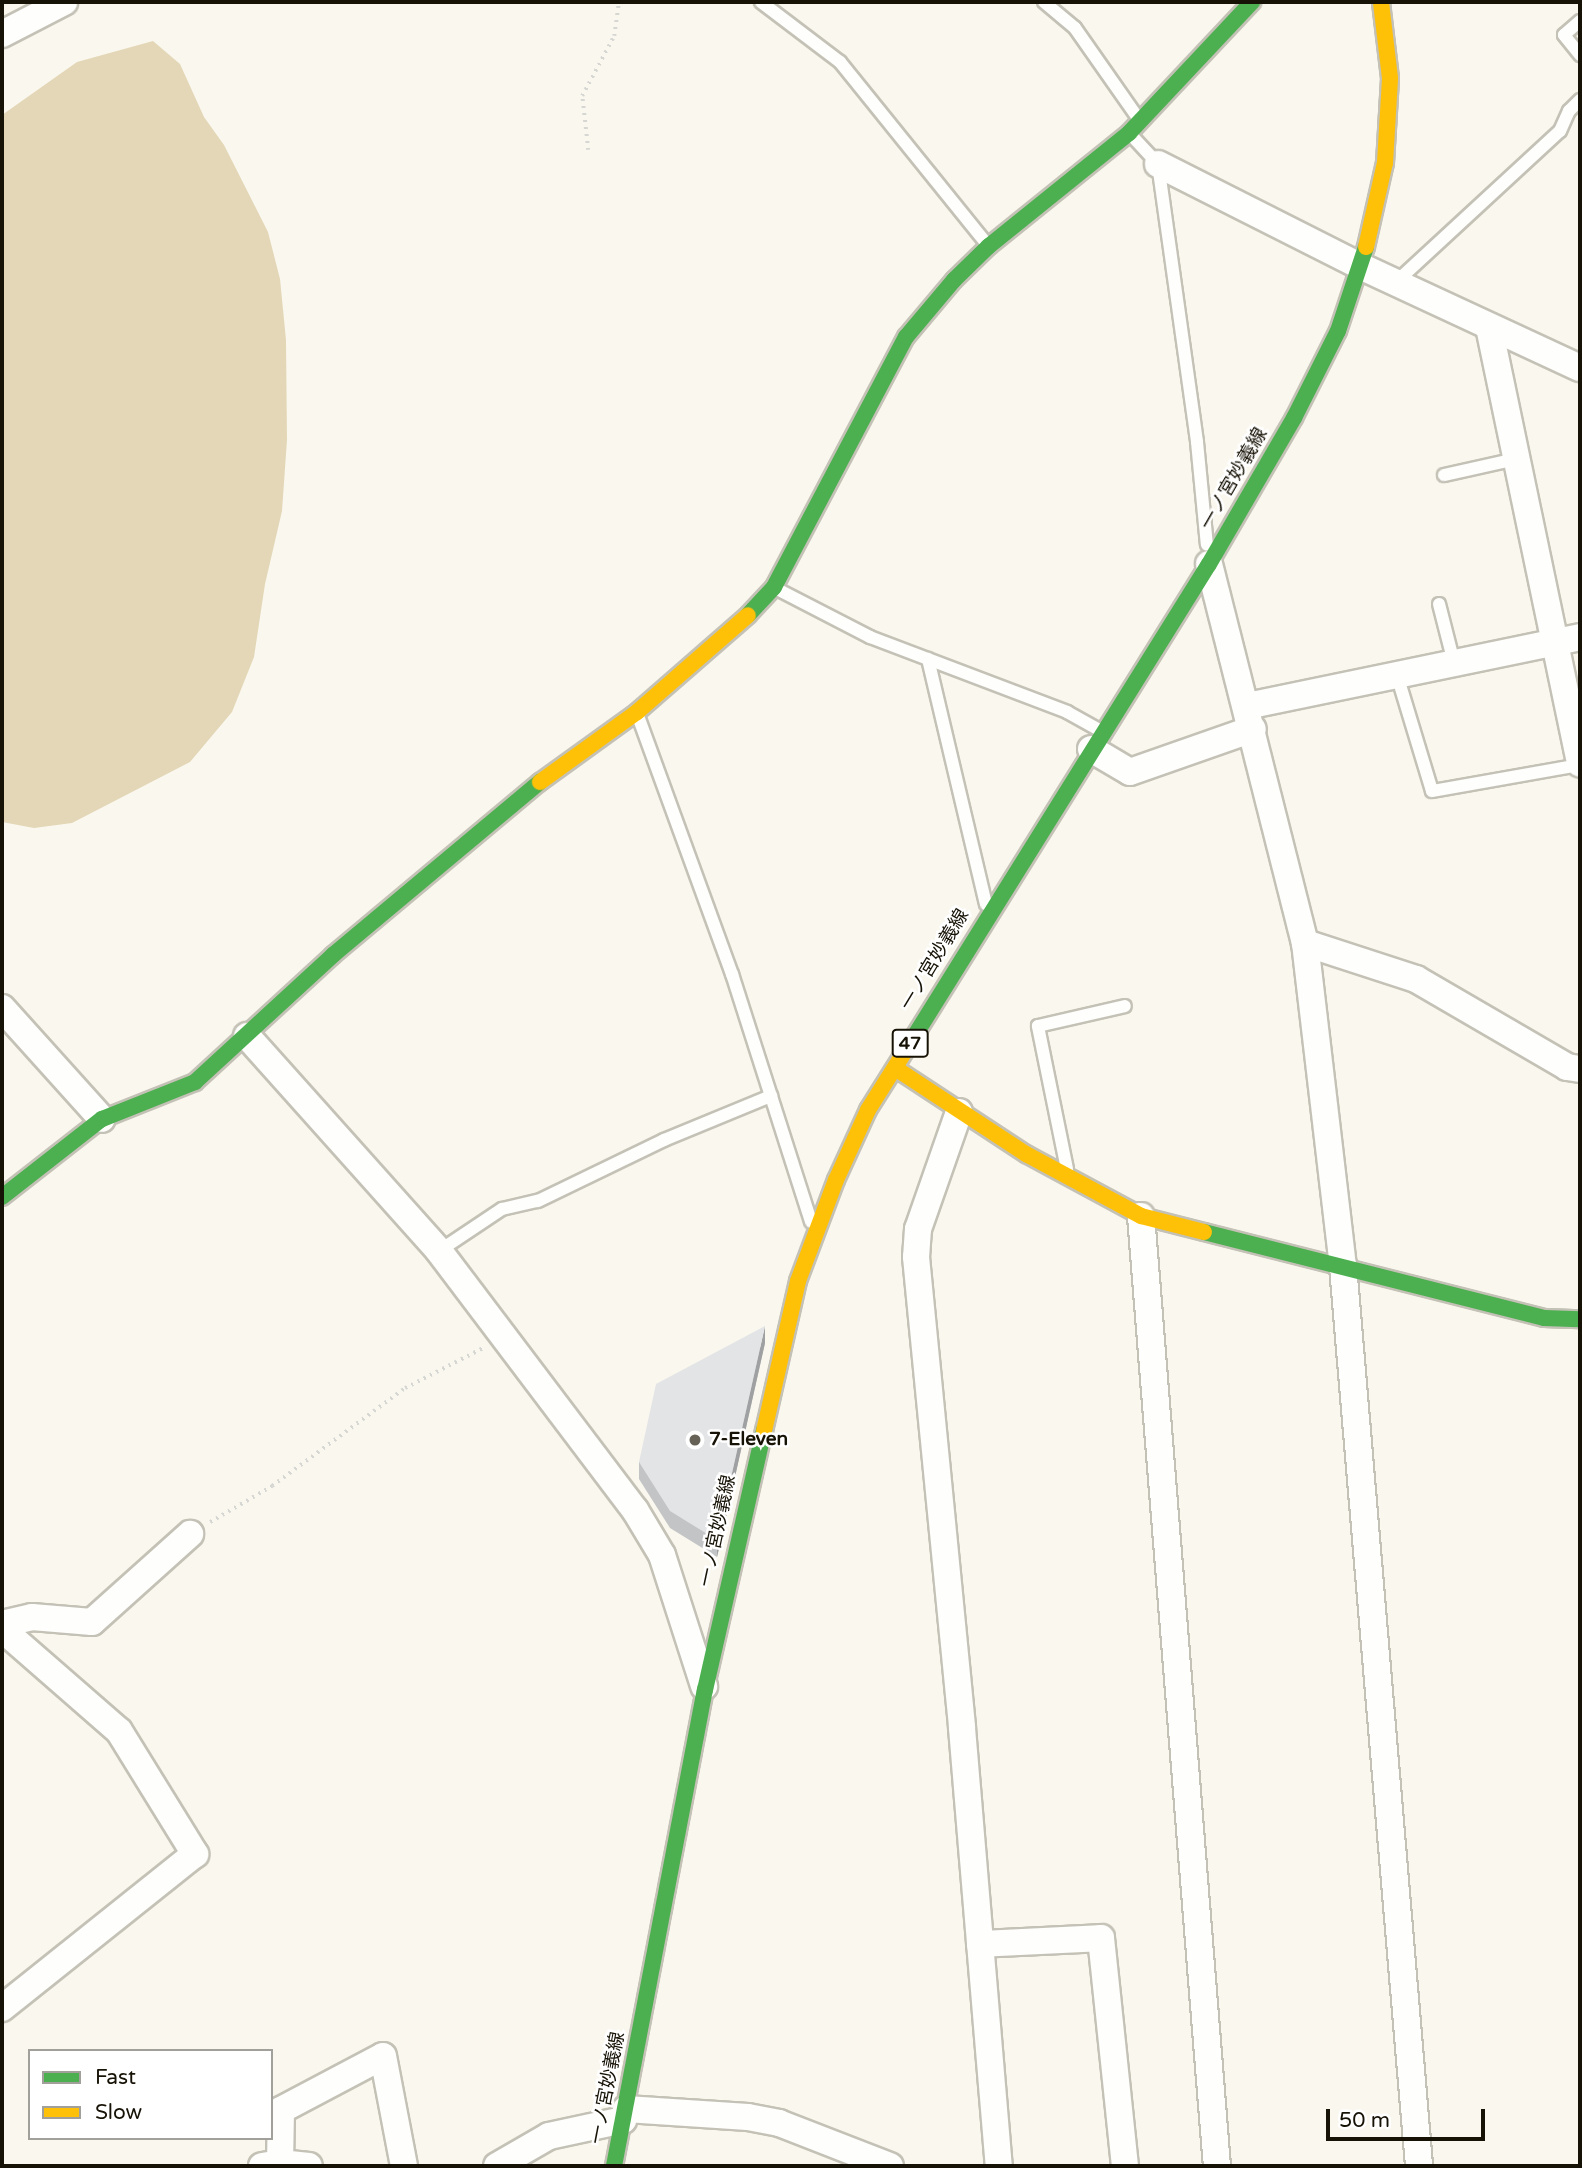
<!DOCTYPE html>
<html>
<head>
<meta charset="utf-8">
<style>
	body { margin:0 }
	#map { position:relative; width:1582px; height:2168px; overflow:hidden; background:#faf7ee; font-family:"Varela Round","Noto Sans JP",sans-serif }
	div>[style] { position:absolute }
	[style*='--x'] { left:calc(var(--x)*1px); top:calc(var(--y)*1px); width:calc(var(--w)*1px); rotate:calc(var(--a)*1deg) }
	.forest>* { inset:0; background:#e3d7b7 }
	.path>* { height:3.5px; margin-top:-1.75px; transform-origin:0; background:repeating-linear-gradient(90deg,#d6d6d3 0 2px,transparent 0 7px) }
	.roads { filter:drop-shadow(2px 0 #c4c1b6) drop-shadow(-2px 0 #c4c1b6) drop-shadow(0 2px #c4c1b6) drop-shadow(0 -2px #c4c1b6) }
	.lane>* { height:12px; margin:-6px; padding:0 6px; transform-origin:6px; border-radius:6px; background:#fefefc }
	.street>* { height:26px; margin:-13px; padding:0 13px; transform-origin:13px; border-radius:13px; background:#fefefc }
	.fast>* { height:16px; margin:-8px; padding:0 8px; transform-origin:8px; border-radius:8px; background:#4caf50 }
	.slow>* { height:16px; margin:-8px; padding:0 8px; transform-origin:8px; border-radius:8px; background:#ffc107 }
	.wall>* { inset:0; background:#c3c4c6 }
	.shaded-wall>* { inset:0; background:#9fa0a1 }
	.building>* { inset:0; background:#e3e4e6 }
	.dots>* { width:19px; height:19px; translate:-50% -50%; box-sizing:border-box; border:4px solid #fff; border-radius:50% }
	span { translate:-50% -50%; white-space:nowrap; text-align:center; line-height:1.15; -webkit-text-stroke:5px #fff; paint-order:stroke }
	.shield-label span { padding:2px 5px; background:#fff; border:2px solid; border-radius:5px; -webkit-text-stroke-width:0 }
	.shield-label { font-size:18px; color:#171206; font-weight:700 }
	.street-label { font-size:19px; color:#171206 }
	.poi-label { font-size:19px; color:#171206; font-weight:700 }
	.left { translate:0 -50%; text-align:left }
	.frame { position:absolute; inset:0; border:4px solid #171206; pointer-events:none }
	.legend { position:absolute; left:28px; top:2049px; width:245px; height:91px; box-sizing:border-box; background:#fff; border:2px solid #a2a09b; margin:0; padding:9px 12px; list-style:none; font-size:21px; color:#171206 }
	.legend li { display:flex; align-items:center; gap:14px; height:35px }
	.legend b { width:35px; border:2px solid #a2a09b }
	.scale { position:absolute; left:1326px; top:2109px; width:159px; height:32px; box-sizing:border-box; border:4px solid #171206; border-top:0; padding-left:9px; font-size:21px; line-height:24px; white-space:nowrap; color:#171206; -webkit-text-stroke:5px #fff; paint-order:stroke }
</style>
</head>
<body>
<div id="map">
	<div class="forest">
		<i style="clip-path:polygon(153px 41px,180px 64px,204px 117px,224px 145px,268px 232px,280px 279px,286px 340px,287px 440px,282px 511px,265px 584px,254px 657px,232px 712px,190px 762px,72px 823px,34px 828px,2px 822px,2px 115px,77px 62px)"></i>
	</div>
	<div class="path">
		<i style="--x:588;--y:150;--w:54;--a:-96.3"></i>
		<i style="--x:582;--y:96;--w:68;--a:-61.9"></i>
		<i style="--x:614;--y:36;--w:34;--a:-82"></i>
		<i style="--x:210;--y:1522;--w:72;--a:-30.1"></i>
		<i style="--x:272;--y:1486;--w:165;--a:-36.4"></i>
		<i style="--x:405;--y:1388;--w:88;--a:-27.1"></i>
	</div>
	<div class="roads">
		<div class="lane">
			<i style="--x:761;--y:2;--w:99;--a:37.2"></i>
			<i style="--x:840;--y:62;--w:233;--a:51.1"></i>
			<i style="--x:1044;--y:2;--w:40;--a:40"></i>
			<i style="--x:1075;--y:28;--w:110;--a:55"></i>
			<i style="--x:1580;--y:21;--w:21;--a:139"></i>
			<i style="--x:1564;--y:35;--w:26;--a:51"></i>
			<i style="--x:1132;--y:136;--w:38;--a:47"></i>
			<i style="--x:1158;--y:164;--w:281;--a:82"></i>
			<i style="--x:1197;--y:442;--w:103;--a:84.5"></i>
			<i style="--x:1395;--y:283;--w:224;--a:-42.7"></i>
			<i style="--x:1560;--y:131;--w:22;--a:-66"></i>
			<i style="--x:1569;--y:111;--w:16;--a:-45"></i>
			<i style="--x:1444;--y:475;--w:74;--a:-12.5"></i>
			<i style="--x:777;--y:589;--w:105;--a:27.3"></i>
			<i style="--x:870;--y:637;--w:211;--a:20.8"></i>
			<i style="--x:1067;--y:712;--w:38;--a:29"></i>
			<i style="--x:1439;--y:604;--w:61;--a:75.7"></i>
			<i style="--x:928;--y:659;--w:252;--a:76.7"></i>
			<i style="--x:1397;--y:675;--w:121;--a:73.2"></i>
			<i style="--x:1432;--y:791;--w:150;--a:-10"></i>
			<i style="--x:638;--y:716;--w:275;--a:70"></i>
			<i style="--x:732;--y:974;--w:260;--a:72.3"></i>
			<i style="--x:1067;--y:1169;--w:146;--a:-101.5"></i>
			<i style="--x:1038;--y:1026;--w:89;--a:-12.9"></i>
			<i style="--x:439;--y:1251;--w:76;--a:-33.7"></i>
			<i style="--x:502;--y:1209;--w:37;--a:-13"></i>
			<i style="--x:538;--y:1201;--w:140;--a:-25.8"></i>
			<i style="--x:664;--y:1140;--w:116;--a:-22.4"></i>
		</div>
		<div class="street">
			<i style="--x:2;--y:34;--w:70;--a:-27.3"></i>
			<i style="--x:1158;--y:164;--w:226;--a:26.8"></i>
			<i style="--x:1360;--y:266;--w:242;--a:24.9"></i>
			<i style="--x:1489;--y:327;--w:446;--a:78.2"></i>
			<i style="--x:1209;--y:564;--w:391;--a:75.8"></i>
			<i style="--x:1305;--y:943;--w:325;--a:83.3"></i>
			<i style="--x:1343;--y:1266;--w:903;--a:85.17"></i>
			<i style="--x:1247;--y:706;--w:340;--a:-11.7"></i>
			<i style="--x:1091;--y:749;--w:45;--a:30.5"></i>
			<i style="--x:1130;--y:772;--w:130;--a:-19.3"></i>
			<i style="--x:1305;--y:943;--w:117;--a:18"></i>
			<i style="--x:1416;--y:979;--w:175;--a:30.2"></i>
			<i style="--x:1567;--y:1067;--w:13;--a:9"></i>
			<i style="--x:2;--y:1008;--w:149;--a:48"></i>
			<i style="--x:247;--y:1036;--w:288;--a:48.2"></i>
			<i style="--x:439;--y:1251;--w:325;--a:52.9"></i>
			<i style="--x:635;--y:1510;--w:52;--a:59"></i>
			<i style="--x:662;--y:1555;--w:138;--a:72.2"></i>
			<i style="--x:959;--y:1112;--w:124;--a:109.3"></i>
			<i style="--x:918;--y:1229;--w:28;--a:94"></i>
			<i style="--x:916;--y:1257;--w:473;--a:84.4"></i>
			<i style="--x:962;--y:1728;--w:440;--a:85.2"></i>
			<i style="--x:1141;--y:1216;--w:953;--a:85.43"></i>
			<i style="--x:2;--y:1624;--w:31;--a:-13"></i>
			<i style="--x:32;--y:1617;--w:60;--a:4.8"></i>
			<i style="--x:92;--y:1622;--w:132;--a:-41.9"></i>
			<i style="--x:2;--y:1629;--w:155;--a:41.1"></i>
			<i style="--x:119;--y:1731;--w:145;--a:58.3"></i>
			<i style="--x:195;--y:1854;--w:247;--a:141.4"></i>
			<i style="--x:980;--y:1944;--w:121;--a:-2.8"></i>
			<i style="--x:1101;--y:1938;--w:229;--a:84"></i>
			<i style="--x:626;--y:2109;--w:122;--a:3.8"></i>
			<i style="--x:748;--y:2117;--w:32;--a:11"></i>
			<i style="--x:779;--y:2123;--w:119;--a:21.2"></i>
			<i style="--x:280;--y:2163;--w:53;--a:-88.9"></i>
			<i style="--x:281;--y:2110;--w:115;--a:-27.9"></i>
			<i style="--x:383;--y:2056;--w:112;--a:79.2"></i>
			<i style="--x:262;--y:2166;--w:18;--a:-9"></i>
			<i style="--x:280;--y:2163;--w:29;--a:6"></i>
			<i style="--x:497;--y:2166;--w:60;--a:-30"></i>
			<i style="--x:549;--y:2136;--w:76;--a:-12.2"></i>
		</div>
		<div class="fast">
			<i style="--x:748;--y:615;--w:38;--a:-47"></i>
			<i style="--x:774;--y:587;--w:283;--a:-62.2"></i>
			<i style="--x:906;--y:337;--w:75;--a:-49.9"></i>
			<i style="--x:954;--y:280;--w:49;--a:-44.2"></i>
			<i style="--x:989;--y:246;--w:180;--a:-38.9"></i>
			<i style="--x:1129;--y:133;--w:180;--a:-46.8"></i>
			<i style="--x:912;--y:1040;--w:561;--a:-58.04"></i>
			<i style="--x:1209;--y:564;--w:169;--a:-59.8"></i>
			<i style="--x:1294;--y:418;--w:97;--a:-63.2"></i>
			<i style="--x:1338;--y:331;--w:89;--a:-71.6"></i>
			<i style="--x:2;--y:1197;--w:127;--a:-38"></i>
			<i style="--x:102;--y:1119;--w:100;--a:-21.7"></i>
			<i style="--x:195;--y:1082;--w:188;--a:-42.6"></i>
			<i style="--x:333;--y:955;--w:270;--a:-39.9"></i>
			<i style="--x:1204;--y:1232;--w:351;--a:14.2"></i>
			<i style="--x:1544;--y:1318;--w:36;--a:2"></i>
			<i style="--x:614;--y:2166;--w:485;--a:-79.2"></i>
			<i style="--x:705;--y:1690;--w:266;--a:-77.2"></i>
		</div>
		<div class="slow">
			<i style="--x:1366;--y:247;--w:86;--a:-77.3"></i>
			<i style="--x:1385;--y:163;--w:85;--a:-86.6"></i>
			<i style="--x:1390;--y:78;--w:77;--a:-96.8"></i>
			<i style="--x:540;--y:782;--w:120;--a:-35.8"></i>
			<i style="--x:637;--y:712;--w:147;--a:-41.1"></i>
			<i style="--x:895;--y:1068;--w:157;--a:33.3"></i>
			<i style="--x:1026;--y:1154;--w:131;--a:28.3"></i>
			<i style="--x:1141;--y:1216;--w:65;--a:14.3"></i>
			<i style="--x:764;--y:1431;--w:154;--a:-77.2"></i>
			<i style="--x:798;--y:1281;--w:108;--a:-69.4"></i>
			<i style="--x:836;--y:1180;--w:77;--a:-65.4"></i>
			<i style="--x:868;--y:1110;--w:83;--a:-57.8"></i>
		</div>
	</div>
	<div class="wall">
		<i style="clip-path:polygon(765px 1343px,717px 1557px,670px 1528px,639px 1479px,639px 1462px)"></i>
	</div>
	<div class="shaded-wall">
		<i style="clip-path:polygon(765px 1326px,765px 1343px,717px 1557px,717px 1540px)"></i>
	</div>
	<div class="building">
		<i style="clip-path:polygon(765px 1326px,717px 1540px,670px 1511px,639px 1462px,656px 1384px)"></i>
	</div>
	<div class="dots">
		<i style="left:695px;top:1440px;background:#666257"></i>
	</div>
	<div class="shield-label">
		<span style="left:910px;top:1043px">47</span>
	</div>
	<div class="street-label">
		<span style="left:1234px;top:479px;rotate:-60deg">一ノ宮妙義線</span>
		<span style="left:935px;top:960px;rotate:-59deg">一ノ宮妙義線</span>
		<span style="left:718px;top:1531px;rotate:-78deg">一ノ宮妙義線</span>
		<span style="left:608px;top:2088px;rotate:-79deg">一ノ宮妙義線</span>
	</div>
	<div class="poi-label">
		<span class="left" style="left:709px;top:1440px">7-Eleven</span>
	</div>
	<div class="frame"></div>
	<ul class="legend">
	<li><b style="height:9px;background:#4caf50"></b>Fast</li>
	<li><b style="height:9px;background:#ffc107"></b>Slow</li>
	</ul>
	<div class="scale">50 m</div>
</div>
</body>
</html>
